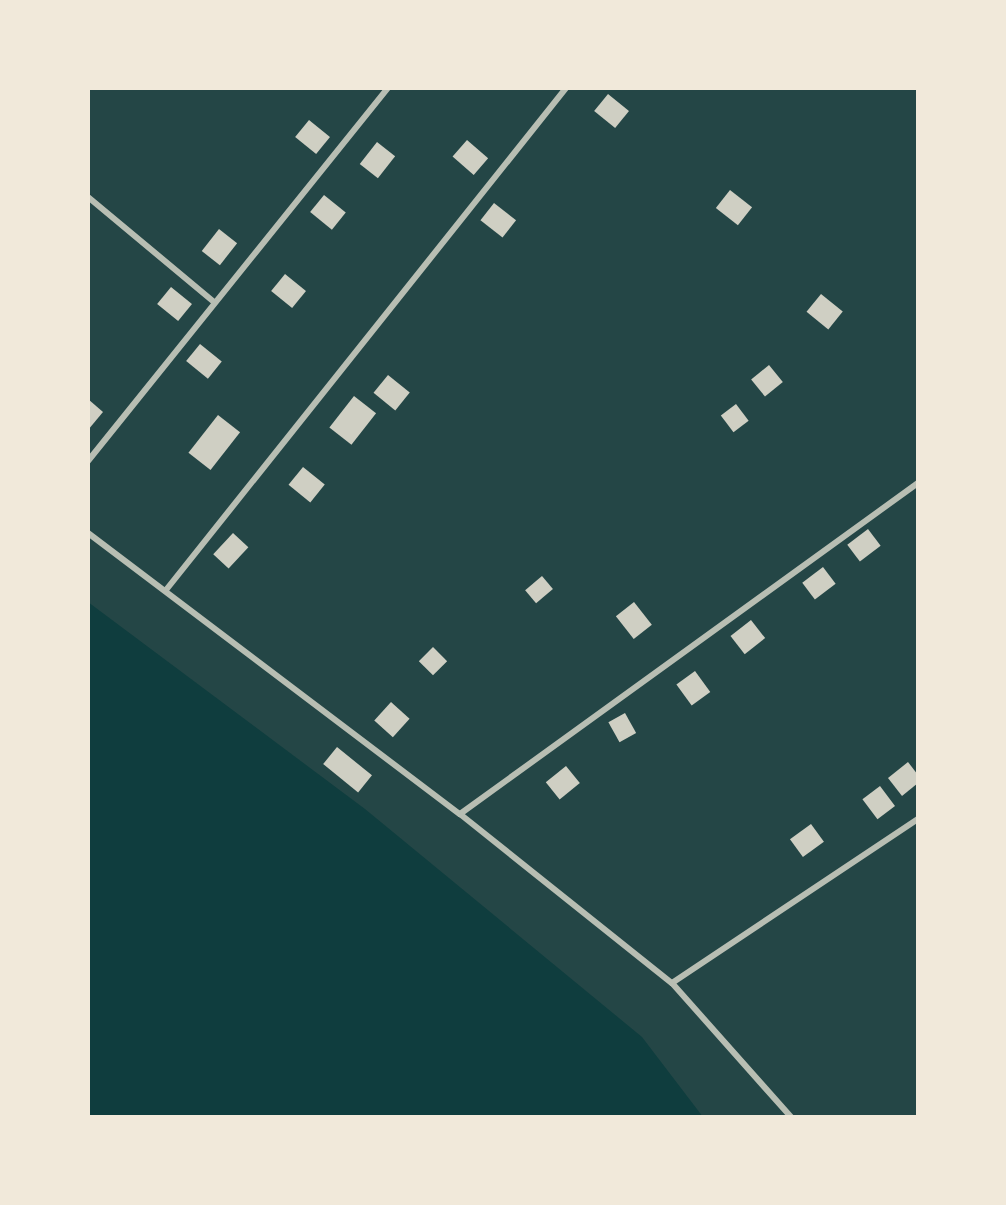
<!DOCTYPE html>
<html>
<head>
<meta charset="utf-8">
<style>
	body { margin:0 }
	#map { position:relative; width:1006px; height:1205px; overflow:hidden; background:#0f3d3e; font-family:"Sofia Sans Condensed",sans-serif }
	div>[style] { position:absolute }
	[style*='--x'] { left:calc(var(--x)*1px); top:calc(var(--y)*1px); width:calc(var(--w)*1px); rotate:calc(var(--a)*1deg) }
	.green>* { inset:0; background:#244646 }
	.building>* { inset:0; background:#cfcfc3; transform-origin:0 0 }
	.service>* { height:6px; margin:-3px; padding:0 3px; transform-origin:3px; border-radius:3px; background:#b8beb3 }
	span { translate:-50% -50%; white-space:nowrap; text-align:center; line-height:1.15; -webkit-text-stroke:6px #f1e9da; paint-order:stroke }
	.frame { position:absolute; inset:0; border:90px solid #f1e9da; pointer-events:none }
</style>
</head>
<body>
<div id="map">
	<div class="green">
		<i style="clip-path:polygon(88px 88px,918px 88px,918px 1117px,703px 1117px,642px 1037px,365px 809px,88px 602px)"></i>
	</div>
	<div class="building">
		<i style="left:608px;top:94px;width:27px;height:22px;rotate:39deg"></i>
		<i style="left:309px;top:120px;width:27px;height:22px;rotate:39deg"></i>
		<i style="left:467px;top:140px;width:28px;height:22px;rotate:41deg"></i>
		<i style="left:377px;top:142px;width:23px;height:28px;rotate:38deg"></i>
		<i style="left:730px;top:190px;width:28px;height:23px;rotate:38deg"></i>
		<i style="left:324px;top:195px;width:28px;height:22px;rotate:39deg"></i>
		<i style="left:494px;top:203px;width:28px;height:22px;rotate:38deg"></i>
		<i style="left:219px;top:229px;width:23px;height:28px;rotate:38deg"></i>
		<i style="left:285px;top:274px;width:27px;height:22px;rotate:39deg"></i>
		<i style="left:171px;top:287px;width:27px;height:22px;rotate:39deg"></i>
		<i style="left:821px;top:294px;width:28px;height:23px;rotate:39deg"></i>
		<i style="left:200px;top:344px;width:28px;height:22px;rotate:39deg"></i>
		<i style="left:769px;top:365px;width:22px;height:23px;rotate:51deg"></i>
		<i style="left:388px;top:375px;width:28px;height:23px;rotate:39deg"></i>
		<i style="left:354px;top:396px;width:28px;height:40px;rotate:38deg"></i>
		<i style="clip-path:polygon(88px 399px,103px 412px,88px 430px)"></i>
		<i style="left:736px;top:404px;width:21px;height:19px;rotate:53deg"></i>
		<i style="left:218px;top:415px;width:28px;height:48px;rotate:38deg"></i>
		<i style="left:303px;top:467px;width:28px;height:23px;rotate:39deg"></i>
		<i style="left:868px;top:529px;width:21px;height:26px;rotate:53deg"></i>
		<i style="left:233px;top:533px;width:21px;height:29px;rotate:43deg"></i>
		<i style="left:823px;top:567px;width:21px;height:26px;rotate:53deg"></i>
		<i style="left:542px;top:576px;width:17px;height:22px;rotate:50deg"></i>
		<i style="left:634px;top:602px;width:29px;height:23px;rotate:52deg"></i>
		<i style="left:751px;top:620px;width:23px;height:26px;rotate:52deg"></i>
		<i style="left:433px;top:647px;width:20px;height:20px;rotate:45deg"></i>
		<i style="left:695px;top:671px;width:26px;height:23px;rotate:54deg"></i>
		<i style="left:391px;top:702px;width:25px;height:25px;rotate:42deg"></i>
		<i style="left:625px;top:713px;width:23px;height:19px;rotate:61deg"></i>
		<i style="left:337px;top:747px;width:45px;height:22px;rotate:39deg"></i>
		<i style="clip-path:polygon(908px 762px,918px 775px,918px 783px,902px 796px,888px 778px)"></i>
		<i style="left:566px;top:766px;width:22px;height:26px;rotate:51deg"></i>
		<i style="left:880px;top:786px;width:25px;height:22px;rotate:53deg"></i>
		<i style="left:811px;top:824px;width:22px;height:26px;rotate:54deg"></i>
	</div>
	<div class="service">
		<i style="--x:88;--y:197;--w:164;--a:39.8"></i>
		<i style="--x:88;--y:461;--w:479;--a:-51.2"></i>
		<i style="--x:88;--y:533;--w:466;--a:37.1"></i>
		<i style="--x:460;--y:814;--w:271;--a:38.6"></i>
		<i style="--x:672;--y:983;--w:179;--a:48.4"></i>
		<i style="--x:166;--y:590;--w:642;--a:-51.45"></i>
		<i style="--x:460;--y:814;--w:565;--a:-35.86"></i>
		<i style="--x:672;--y:983;--w:296;--a:-33.7"></i>
	</div>
	<div class="frame"></div>
</div>
</body>
</html>
